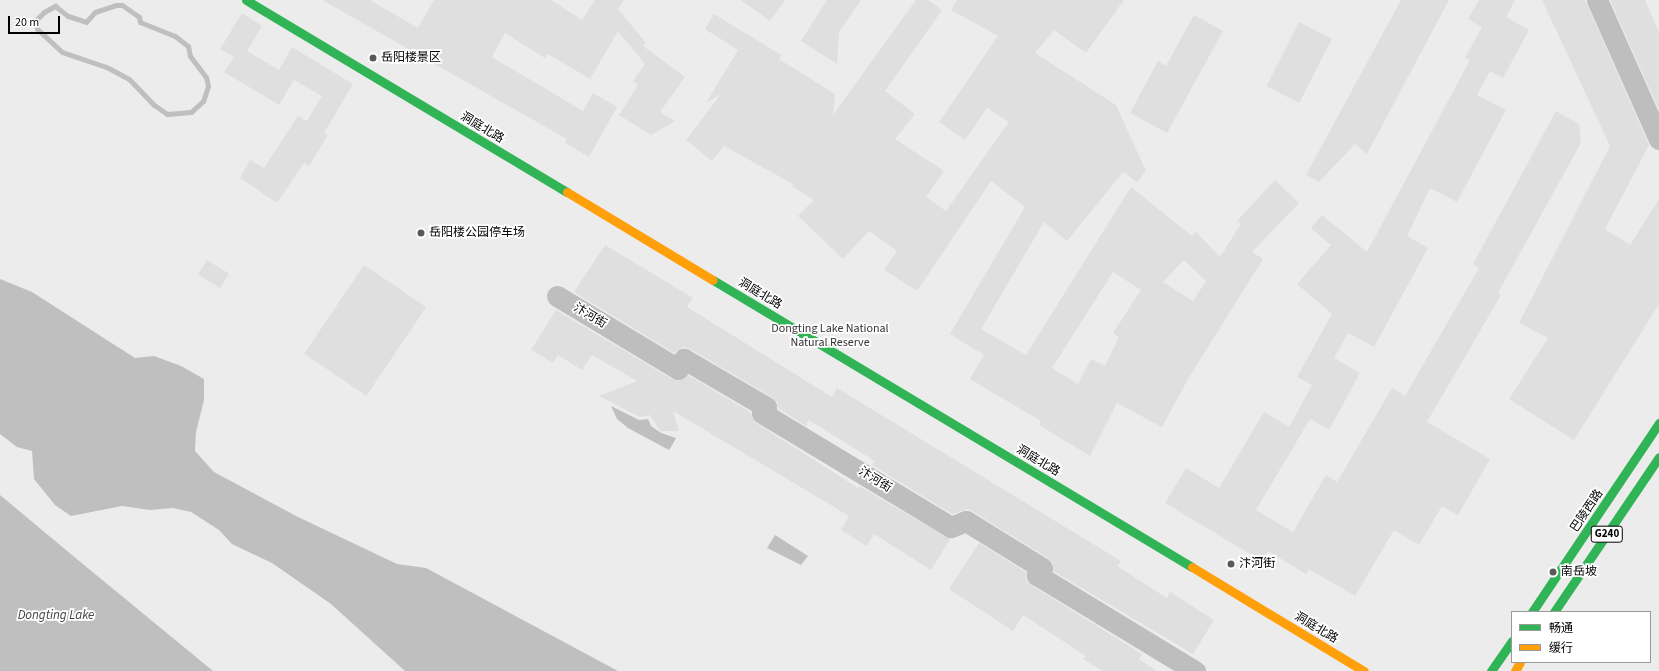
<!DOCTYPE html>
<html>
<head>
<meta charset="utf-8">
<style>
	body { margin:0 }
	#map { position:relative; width:1659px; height:671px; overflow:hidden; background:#fff; font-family:"Source Sans 3","Noto Sans SC",sans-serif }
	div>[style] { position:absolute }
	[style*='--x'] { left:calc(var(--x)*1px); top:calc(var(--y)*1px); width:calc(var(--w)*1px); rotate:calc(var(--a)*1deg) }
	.green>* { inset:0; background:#ececec }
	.water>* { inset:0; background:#bfbfbf }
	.stream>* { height:5px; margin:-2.5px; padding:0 2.5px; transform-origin:2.5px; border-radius:2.5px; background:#bfbfbf }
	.building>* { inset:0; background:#dfdfdf; transform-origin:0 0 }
	.street>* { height:21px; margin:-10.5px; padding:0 10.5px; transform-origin:10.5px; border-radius:10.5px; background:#bebebe }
	.fast>* { height:9px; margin:-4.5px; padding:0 4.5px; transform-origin:4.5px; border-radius:4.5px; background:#30b455 }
	.slow>* { height:9px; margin:-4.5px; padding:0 4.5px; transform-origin:4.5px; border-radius:4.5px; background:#ff9f0a }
	.dots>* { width:11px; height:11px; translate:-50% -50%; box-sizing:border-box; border:2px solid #fff; border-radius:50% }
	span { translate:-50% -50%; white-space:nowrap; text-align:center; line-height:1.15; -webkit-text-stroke:3.5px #fff; paint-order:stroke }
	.shield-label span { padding:1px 3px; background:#fff; border:1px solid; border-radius:3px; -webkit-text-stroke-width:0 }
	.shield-label { font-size:11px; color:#000; font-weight:700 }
	.poi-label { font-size:12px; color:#000 }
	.left { translate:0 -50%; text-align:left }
	.street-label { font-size:12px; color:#000 }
	.park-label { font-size:12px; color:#333 }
	.water-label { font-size:13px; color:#444; font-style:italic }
	.legend { position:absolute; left:1511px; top:611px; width:140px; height:52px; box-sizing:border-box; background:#fff; border:1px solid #999; margin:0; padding:5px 7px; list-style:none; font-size:12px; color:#000 }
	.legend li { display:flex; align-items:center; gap:8px; height:20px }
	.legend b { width:20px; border:1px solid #999 }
	.scale { position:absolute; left:8px; top:16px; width:52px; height:18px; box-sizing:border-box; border:2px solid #000; border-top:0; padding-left:5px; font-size:12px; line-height:14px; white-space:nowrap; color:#000; -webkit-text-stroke:3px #fff; paint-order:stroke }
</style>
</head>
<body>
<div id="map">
	<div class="green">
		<i style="clip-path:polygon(evenodd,0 0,1659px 0,1659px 671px,0 671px,0 0,1512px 612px,1650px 612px,1650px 662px,1512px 662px,1512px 612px)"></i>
	</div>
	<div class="water">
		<i style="clip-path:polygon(0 279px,32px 292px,135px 358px,154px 356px,181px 366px,204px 379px,204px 400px,196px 432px,195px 451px,214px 472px,298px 517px,397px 564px,426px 568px,618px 671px,405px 671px,331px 604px,272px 563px,232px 544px,219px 530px,191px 512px,173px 508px,150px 510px,122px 506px,71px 516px,55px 505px,34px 479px,32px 451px,17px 447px,0 434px)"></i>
		<i style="clip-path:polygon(611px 406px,639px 420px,648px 419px,651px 426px,661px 433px,676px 438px,671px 447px,669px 450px,628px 428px,617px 419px)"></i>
		<i style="clip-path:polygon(0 495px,78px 560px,213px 671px,0 671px)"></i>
		<i style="clip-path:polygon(775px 535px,808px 556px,801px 565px,767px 548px)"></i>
	</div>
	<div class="stream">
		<i style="--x:116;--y:5;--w:6;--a:0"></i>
		<i style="--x:122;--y:5;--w:21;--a:35"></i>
		<i style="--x:139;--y:17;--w:5;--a:79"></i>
		<i style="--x:140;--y:22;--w:38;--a:22"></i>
		<i style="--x:175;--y:36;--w:16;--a:38"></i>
		<i style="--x:188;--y:46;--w:10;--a:79"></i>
		<i style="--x:190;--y:56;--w:26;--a:53"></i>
		<i style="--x:206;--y:77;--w:9;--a:77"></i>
		<i style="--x:208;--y:86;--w:16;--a:108"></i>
		<i style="--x:203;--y:101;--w:16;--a:137"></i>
		<i style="--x:191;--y:112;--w:24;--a:175"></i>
		<i style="--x:167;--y:114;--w:16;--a:-145"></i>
		<i style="--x:154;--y:105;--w:36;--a:-134"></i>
		<i style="--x:129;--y:79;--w:26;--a:-152"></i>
		<i style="--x:106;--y:67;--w:46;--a:-161.2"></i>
		<i style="--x:62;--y:52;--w:34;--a:-137"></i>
		<i style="--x:37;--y:29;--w:10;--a:-90"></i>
		<i style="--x:37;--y:19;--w:10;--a:-45"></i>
		<i style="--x:44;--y:12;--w:13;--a:-29"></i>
		<i style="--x:55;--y:6;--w:16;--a:38"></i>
		<i style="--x:68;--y:16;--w:19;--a:18"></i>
		<i style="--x:86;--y:22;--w:13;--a:-48"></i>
		<i style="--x:95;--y:12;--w:22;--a:-18"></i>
	</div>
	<div class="building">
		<i style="clip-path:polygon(322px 0,370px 0,418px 28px,434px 0,551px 0,582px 20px,595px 0,624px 0,618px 9px,646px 43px,643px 46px,685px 77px,660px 112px,675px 121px,651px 135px,619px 115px,638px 85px,633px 81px,645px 64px,618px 31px,590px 79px,548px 54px,545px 58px,505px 33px,492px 57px,583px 111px,593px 93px,617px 107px,589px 157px,565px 143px,567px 139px)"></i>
		<i style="clip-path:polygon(741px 0,785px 0,770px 21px)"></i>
		<i style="clip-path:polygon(827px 0,861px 0,839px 32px,837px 64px,801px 41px)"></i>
		<i style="clip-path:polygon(evenodd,916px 0,928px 0,942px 10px,885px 91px,915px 114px,895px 139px,944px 171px,926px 197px,946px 211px,1009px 122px,987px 108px,965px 140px,939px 122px,998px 36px,951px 10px,957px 0,1124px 0,1086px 53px,1054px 30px,1035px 53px,1116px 105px,1146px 171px,1137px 182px,1123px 172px,1067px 241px,1044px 222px,981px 329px,1026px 355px,1131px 187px,1192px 236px,1196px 232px,1220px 257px,1241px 224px,1237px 221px,1275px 180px,1299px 203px,1252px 252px,1263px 259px,1188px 379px,1162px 427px,1117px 403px,1090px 456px,1039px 425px,1041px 421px,970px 379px,984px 355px,950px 334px,1025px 207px,991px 181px,917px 291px,884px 270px,897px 251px,869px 231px,843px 259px,798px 216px,814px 200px,792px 186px,793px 184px,724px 146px,712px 161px,686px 140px,721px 94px,706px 103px,738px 50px,705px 29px,714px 14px,781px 55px,779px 59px,835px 94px,833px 115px,916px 0,1184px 260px,1206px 281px,1193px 301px,1163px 282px,1184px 260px,916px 0,1113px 272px,1141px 290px,1113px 333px,1119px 337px,1105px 366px,1091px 359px,1078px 384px,1052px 368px,1113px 272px)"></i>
		<i style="clip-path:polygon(1401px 0,1449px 0,1367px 154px,1355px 144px,1319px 182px,1306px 175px)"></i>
		<i style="clip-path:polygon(1479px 0,1515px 0,1506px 17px,1529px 30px,1503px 78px,1490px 71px,1477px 95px,1506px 110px,1457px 202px,1430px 188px,1407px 236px,1428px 248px,1374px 347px,1348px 333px,1334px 358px,1360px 373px,1329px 430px,1310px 419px,1256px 510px,1293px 532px,1326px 475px,1337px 482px,1392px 388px,1405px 396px,1479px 268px,1473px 264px,1556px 111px,1579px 124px,1581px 143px,1498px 293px,1501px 295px,1427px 422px,1490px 459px,1458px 515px,1442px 506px,1419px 545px,1394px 530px,1355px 596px,1309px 569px,1306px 574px,1268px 551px,1262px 561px,1165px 503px,1186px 468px,1219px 488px,1264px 412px,1289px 427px,1312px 385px,1297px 377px,1332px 314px,1297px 284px,1331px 245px,1311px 228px,1322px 215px,1367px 252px,1470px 60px,1465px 58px,1482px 27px,1468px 19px)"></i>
		<i style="clip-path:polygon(1542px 0,1585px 0,1649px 145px,1605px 229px,1630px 245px,1659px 199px,1659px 304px,1574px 440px,1509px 399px,1548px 338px,1519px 323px,1610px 146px)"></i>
		<i style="clip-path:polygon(1610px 0,1645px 0,1659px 32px,1659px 110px)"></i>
		<i style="clip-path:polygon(242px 13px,262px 26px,247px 51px,279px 70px,292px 47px,353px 84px,324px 133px,328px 135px,309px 166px,304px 163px,277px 203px,240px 178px,250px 160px,264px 168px,298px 116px,307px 121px,322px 96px,294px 80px,279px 105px,224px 72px,234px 57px,220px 49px)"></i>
		<i style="clip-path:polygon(1194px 15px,1223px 31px,1167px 133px,1130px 113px,1158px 61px,1166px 66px)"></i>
		<i style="left:1299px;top:22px;width:37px;height:72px;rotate:27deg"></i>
		<i style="clip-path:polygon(605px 245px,693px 298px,687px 307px,832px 397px,837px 388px,1121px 561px,1117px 566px,1167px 598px,1170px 592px,1214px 620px,1193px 654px,1053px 571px,1053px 563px,1048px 558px,972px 511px,967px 509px,952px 514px,872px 465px,875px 461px,809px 420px,806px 426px,778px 408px,777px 402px,772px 397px,690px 349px,684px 347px,674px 353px,574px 292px)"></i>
		<i style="left:207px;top:260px;width:26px;height:17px;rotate:32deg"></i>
		<i style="left:364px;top:265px;width:75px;height:107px;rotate:34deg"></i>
		<i style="clip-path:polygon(556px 310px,672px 379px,678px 381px,688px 375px,750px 412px,756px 423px,858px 488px,859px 486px,950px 539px,931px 570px,874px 534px,867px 546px,841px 530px,849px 516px,673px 411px,679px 431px,660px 431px,650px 415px,640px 417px,599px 396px,637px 381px,592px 355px,582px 370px,558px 355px,553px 363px,531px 350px)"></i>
		<i style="clip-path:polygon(979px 543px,1026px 572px,1026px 580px,1031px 585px,1142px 654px,1139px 659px,1157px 671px,1103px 671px,1083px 659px,1086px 656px,1023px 615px,1013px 631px,949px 589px)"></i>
	</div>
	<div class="street">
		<i style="--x:1597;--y:0;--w:152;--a:66"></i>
		<i style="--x:557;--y:296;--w:141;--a:31.1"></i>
		<i style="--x:678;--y:369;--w:12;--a:-59"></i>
		<i style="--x:684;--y:359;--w:95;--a:30.3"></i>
		<i style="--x:766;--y:407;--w:7;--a:124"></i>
		<i style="--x:762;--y:413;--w:221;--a:31.1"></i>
		<i style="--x:951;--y:527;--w:16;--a:-22"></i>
		<i style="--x:966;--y:521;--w:89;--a:31.7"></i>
		<i style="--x:1042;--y:568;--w:9;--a:126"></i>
		<i style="--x:1037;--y:575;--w:185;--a:31.3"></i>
	</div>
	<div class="fast">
		<i style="--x:246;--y:0;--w:374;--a:30.9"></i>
		<i style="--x:713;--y:280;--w:558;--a:30.93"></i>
		<i style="--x:1532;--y:612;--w:228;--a:-56.1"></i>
		<i style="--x:1554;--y:612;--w:187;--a:-55.9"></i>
		<i style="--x:1491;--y:671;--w:37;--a:-55"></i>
	</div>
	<div class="slow">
		<i style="--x:567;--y:192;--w:170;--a:31.1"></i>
		<i style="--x:1192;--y:567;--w:201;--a:31.2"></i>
		<i style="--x:1515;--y:671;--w:10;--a:-61"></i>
	</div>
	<div class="dots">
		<i style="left:373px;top:58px;background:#595959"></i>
		<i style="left:421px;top:233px;background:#595959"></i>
		<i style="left:1231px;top:564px;background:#595959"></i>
		<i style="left:1553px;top:572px;background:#595959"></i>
	</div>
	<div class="shield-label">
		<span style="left:1607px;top:534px">G240</span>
	</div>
	<div class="poi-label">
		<span class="left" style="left:381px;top:58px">岳阳楼景区</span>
		<span class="left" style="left:429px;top:233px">岳阳楼公园停车场</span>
		<span class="left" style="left:1239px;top:564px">汴河街</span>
		<span class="left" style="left:1561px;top:572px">南岳坡</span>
	</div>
	<div class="street-label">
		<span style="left:482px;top:128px;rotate:31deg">洞庭北路</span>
		<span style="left:760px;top:294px;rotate:31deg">洞庭北路</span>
		<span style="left:590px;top:316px;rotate:31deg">汴河街</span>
		<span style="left:1038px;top:461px;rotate:31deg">洞庭北路</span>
		<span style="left:875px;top:480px;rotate:32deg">汴河街</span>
		<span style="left:1587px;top:511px;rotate:-56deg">巴陵西路</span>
		<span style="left:1316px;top:628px;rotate:31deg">洞庭北路</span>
	</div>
	<div class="park-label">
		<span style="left:830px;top:336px">Dongting Lake National<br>Natural Reserve</span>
	</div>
	<div class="water-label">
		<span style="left:56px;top:615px">Dongting Lake</span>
	</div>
	<ul class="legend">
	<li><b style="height:5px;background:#30b455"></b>畅通</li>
	<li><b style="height:5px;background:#ff9f0a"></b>缓行</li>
	</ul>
	<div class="scale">20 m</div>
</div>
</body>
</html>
